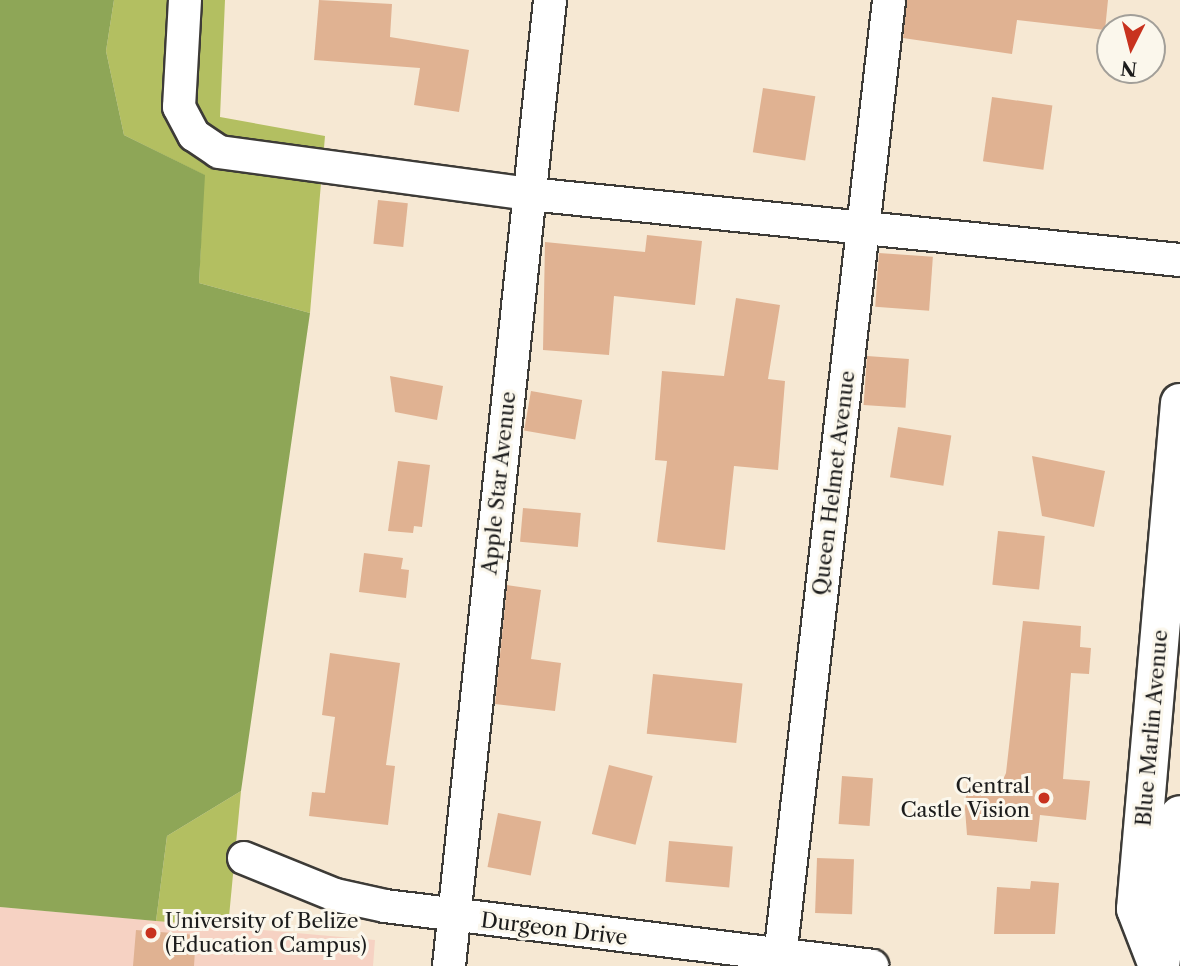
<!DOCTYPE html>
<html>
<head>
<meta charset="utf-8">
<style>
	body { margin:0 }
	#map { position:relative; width:1180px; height:966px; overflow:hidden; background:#f6e8d3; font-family:"Libre Caslon Text",serif }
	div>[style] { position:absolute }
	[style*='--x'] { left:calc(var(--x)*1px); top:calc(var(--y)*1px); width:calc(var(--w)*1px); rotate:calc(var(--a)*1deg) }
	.built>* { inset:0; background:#f6d2c3 }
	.green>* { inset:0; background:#b3bf61 }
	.forest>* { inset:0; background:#8ea657 }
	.building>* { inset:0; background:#e0b292; transform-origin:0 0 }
	.roads { filter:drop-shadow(2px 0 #3d3b37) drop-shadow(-2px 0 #3d3b37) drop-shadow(0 2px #3d3b37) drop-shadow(0 -2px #3d3b37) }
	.street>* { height:32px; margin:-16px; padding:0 16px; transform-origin:16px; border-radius:16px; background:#fff }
	.secondary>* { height:38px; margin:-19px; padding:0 19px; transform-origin:19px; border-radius:19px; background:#fff }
	.dots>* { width:19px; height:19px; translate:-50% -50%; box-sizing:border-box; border:4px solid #fbf7ec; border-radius:50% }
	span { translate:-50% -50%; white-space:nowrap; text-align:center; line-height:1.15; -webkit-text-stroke:6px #fbf7ec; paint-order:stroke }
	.street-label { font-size:21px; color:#1c1c1c }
	.poi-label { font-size:21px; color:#1c1c1c }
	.right { translate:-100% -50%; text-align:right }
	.left { translate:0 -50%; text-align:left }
	.north { position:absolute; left:1096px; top:14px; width:70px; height:70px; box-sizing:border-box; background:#fbf7ec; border:2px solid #a29f99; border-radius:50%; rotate:186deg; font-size:19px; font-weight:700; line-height:28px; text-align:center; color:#1c1c1c }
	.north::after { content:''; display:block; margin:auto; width:24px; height:32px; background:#c8321e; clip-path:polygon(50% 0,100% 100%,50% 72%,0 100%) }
</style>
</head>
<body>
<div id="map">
	<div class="built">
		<i style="clip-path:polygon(0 907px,375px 940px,373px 966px,0 966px)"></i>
	</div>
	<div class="green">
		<i style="clip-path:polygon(114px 0,225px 0,220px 117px,325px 136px,310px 313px,199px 283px,204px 175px,124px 135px,106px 51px)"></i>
		<i style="clip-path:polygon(241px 791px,228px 927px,156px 921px,167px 836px)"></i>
	</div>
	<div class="forest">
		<i style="clip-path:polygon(0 0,114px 0,106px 51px,124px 135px,205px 175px,199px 283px,310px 313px,241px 791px,167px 836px,156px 921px,0 907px)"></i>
	</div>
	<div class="building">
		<i style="clip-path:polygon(319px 0,392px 4px,390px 37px,469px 50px,459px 112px,414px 105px,420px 68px,314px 60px)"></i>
		<i style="clip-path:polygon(907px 0,1108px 0,1105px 30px,1017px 20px,1012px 54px,903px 38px)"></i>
		<i style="left:763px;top:88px;width:53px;height:65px;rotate:9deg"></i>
		<i style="left:992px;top:97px;width:61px;height:65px;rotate:8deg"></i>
		<i style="left:378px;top:200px;width:30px;height:44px;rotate:6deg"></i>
		<i style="clip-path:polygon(647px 235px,702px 241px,695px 305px,614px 296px,609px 355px,543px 350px,545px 242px,645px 252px)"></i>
		<i style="left:879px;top:253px;width:54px;height:54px;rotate:4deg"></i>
		<i style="clip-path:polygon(736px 298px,780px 305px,768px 379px,785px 381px,778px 470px,734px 466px,725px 550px,657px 542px,667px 461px,655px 460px,662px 371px,724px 376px)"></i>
		<i style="left:867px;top:356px;width:42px;height:49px;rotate:4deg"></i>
		<i style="clip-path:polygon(390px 376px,443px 386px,437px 420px,395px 412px)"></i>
		<i style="left:531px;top:391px;width:52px;height:40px;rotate:10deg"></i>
		<i style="left:898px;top:427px;width:54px;height:51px;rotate:9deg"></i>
		<i style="clip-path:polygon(1032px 456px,1105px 471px,1094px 527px,1042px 516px)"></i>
		<i style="clip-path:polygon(398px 461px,430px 465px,422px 527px,414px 526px,413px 533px,388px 531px)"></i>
		<i style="left:523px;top:508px;width:58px;height:34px;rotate:5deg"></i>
		<i style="left:998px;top:531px;width:47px;height:54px;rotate:6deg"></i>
		<i style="clip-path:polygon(364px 553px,403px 558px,401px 569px,409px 570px,406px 598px,359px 592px)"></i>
		<i style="clip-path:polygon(507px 585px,541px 590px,531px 659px,561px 663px,555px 711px,495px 704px)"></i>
		<i style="clip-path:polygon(1023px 621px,1081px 626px,1080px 647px,1091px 648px,1089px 674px,1071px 673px,1063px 779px,1090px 781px,1086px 820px,1040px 815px,1037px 842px,967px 835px,965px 809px,967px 781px,1001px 784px,1006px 773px)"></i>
		<i style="clip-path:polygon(330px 653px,400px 663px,386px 765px,395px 766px,388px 825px,309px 816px,312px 792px,325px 793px,335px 717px,322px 715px)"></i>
		<i style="left:653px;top:674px;width:90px;height:60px;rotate:6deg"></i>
		<i style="left:609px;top:765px;width:45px;height:71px;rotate:14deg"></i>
		<i style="left:842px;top:776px;width:31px;height:48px;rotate:4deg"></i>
		<i style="left:498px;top:813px;width:44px;height:55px;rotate:11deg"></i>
		<i style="left:669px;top:841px;width:64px;height:41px;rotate:5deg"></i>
		<i style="left:817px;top:858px;width:37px;height:55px;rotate:2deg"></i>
		<i style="clip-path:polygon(1031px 881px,1059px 883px,1055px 934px,994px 934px,997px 887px,1030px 889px)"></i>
		<i style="clip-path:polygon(136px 930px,196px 935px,194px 966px,133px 966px)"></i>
	</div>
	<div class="roads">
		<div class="street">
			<i style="--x:185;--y:0;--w:107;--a:93.2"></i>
			<i style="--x:179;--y:107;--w:32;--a:62"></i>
			<i style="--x:194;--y:135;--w:30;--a:34"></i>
			<i style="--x:219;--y:152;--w:313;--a:7.7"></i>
			<i style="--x:529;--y:194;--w:654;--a:5.79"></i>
			<i style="--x:244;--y:858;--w:98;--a:22.1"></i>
			<i style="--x:335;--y:895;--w:51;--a:12.4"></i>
			<i style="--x:385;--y:906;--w:491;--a:7"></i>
			<i style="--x:449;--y:966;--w:971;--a:-84.03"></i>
			<i style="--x:779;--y:966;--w:972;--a:-83.5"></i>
		</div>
		<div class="secondary">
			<i style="--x:1158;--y:966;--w:61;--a:-111.1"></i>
			<i style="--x:1136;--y:909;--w:508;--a:-85.03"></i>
			<i style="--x:1160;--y:966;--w:152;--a:-82.5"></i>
		</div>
	</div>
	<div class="dots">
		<i style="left:1044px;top:798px;background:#c8321e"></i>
		<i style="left:151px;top:933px;background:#c8321e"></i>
	</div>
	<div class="street-label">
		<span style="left:499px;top:483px;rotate:-84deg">Apple Star Avenue</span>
		<span style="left:834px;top:483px;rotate:-83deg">Queen Helmet Avenue</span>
		<span style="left:1152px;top:728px;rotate:-85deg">Blue Marlin Avenue</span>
		<span style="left:554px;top:929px;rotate:7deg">Durgeon Drive</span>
	</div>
	<div class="poi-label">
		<span class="right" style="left:1030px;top:798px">Central<br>Castle Vision</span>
		<span class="left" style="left:165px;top:933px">University of Belize<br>(Education Campus)</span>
	</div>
	<div class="north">N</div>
</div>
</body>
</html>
